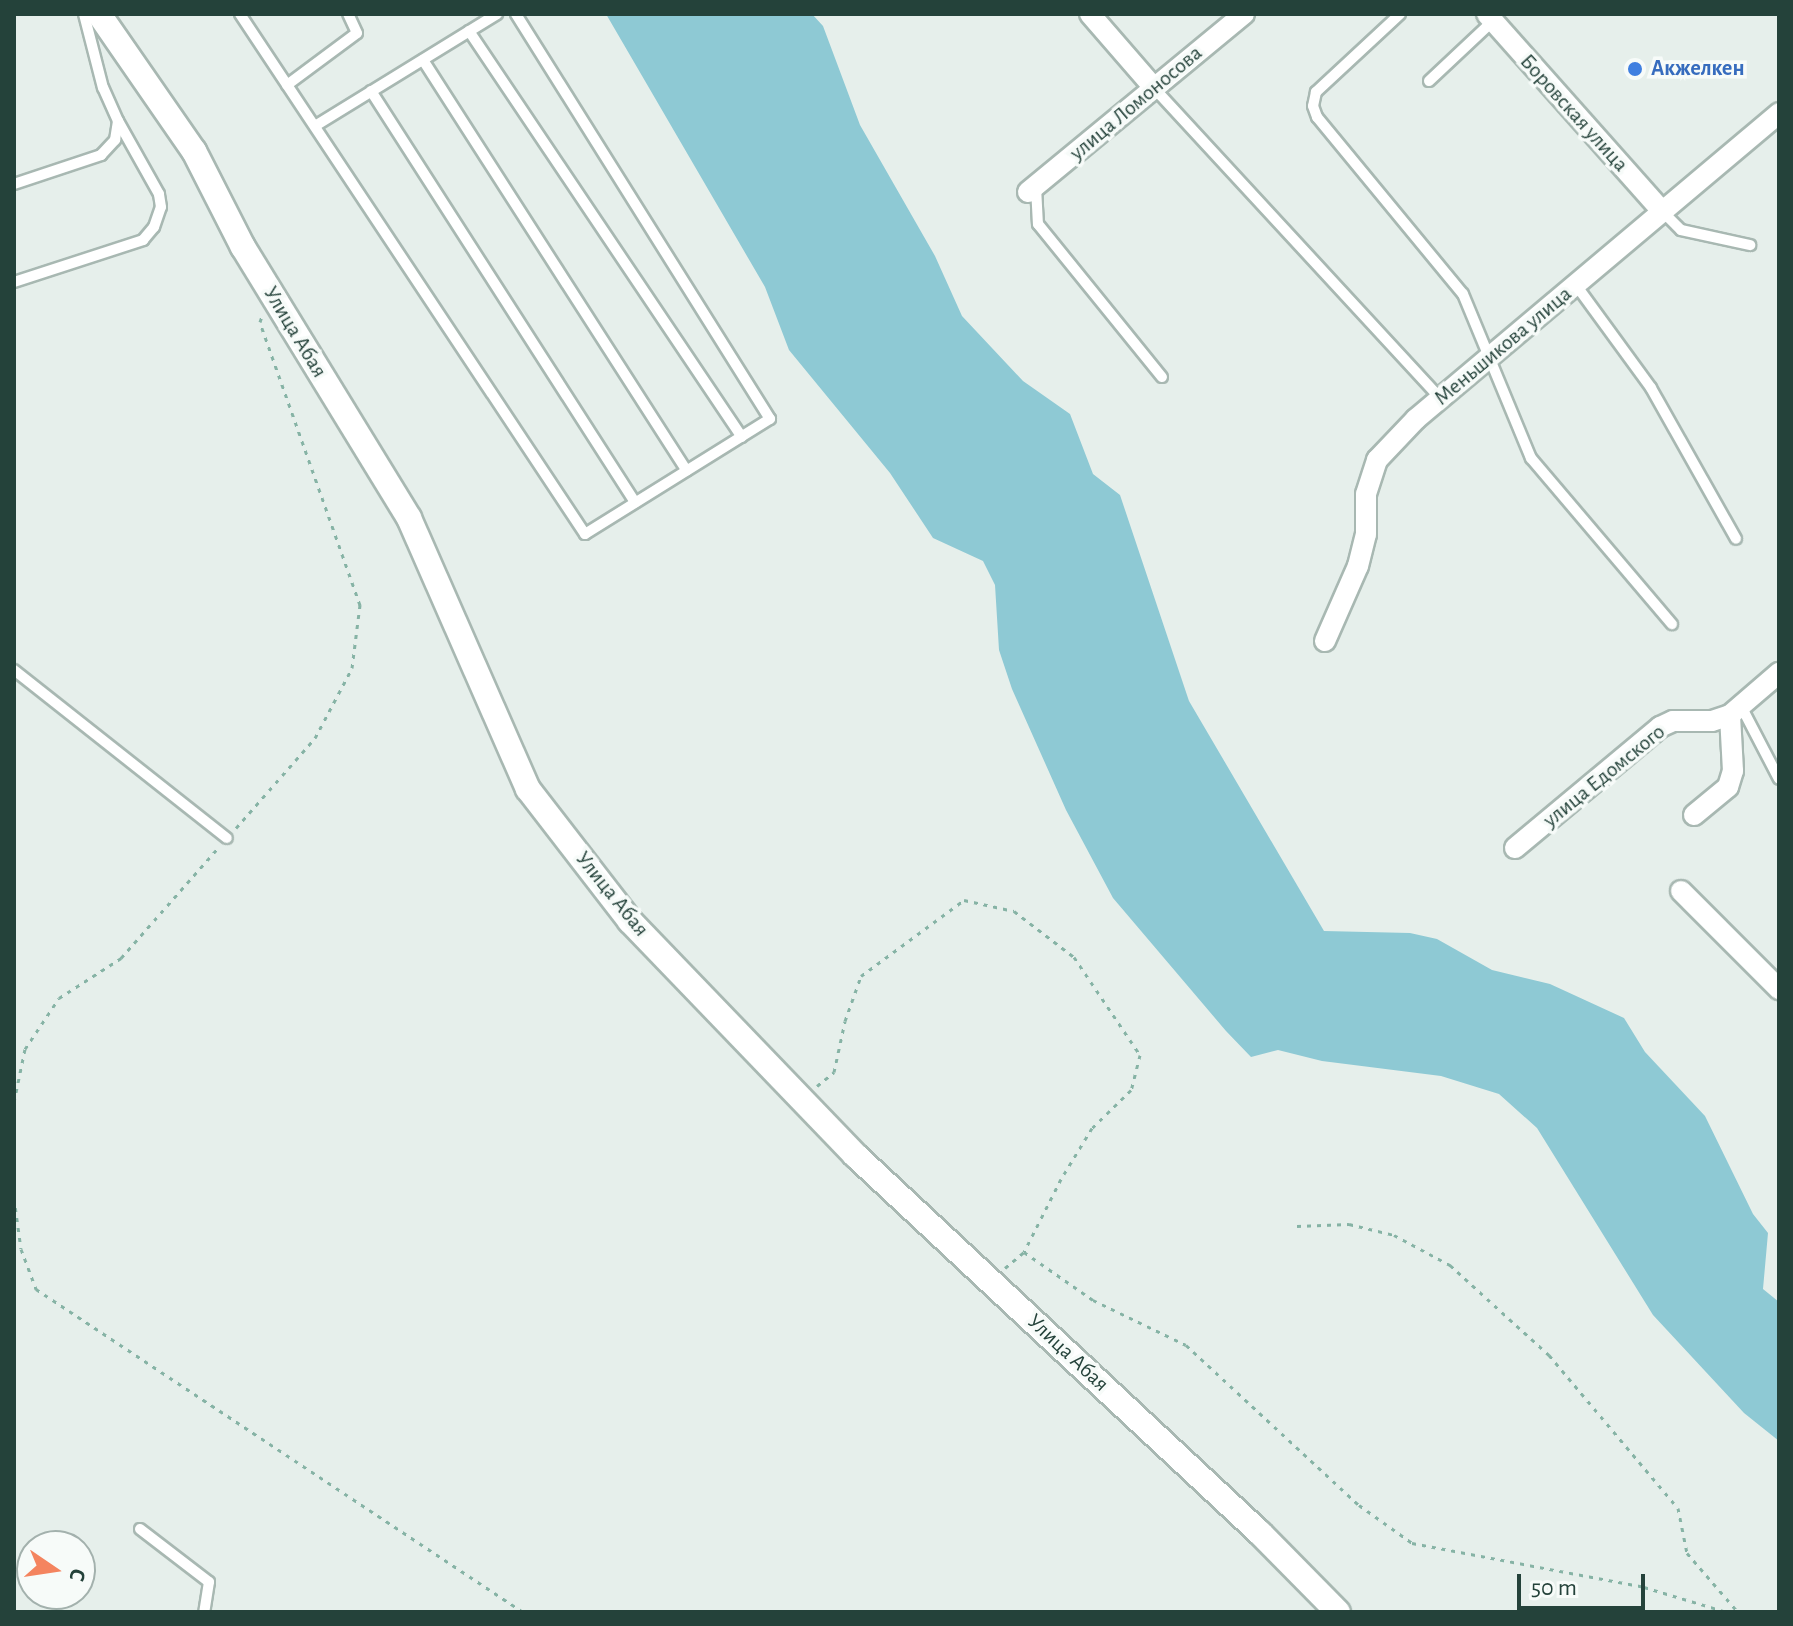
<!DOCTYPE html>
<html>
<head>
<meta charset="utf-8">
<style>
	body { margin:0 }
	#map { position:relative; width:1793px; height:1626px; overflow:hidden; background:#e6efeb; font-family:"Alegreya Sans",sans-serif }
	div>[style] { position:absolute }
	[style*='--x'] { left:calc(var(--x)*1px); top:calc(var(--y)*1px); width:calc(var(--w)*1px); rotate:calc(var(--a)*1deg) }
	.water>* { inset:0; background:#8ec9d4 }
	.path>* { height:3px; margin-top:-1.5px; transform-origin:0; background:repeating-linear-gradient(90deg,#86b3a5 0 4px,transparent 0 10px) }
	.roads { filter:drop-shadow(2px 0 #a8b8b2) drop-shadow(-2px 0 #a8b8b2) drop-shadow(0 2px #a8b8b2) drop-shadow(0 -2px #a8b8b2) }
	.lane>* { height:10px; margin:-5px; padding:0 5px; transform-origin:5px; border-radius:5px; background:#fff }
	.street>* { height:20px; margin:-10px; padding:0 10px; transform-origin:10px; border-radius:10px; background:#fff }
	.secondary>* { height:24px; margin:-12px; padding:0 12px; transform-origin:12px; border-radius:12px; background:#fff }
	.dots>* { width:22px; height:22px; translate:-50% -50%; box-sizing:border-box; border:4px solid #f7fbf9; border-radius:50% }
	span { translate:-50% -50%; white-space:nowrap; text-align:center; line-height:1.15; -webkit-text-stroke:7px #f7fbf9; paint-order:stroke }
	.shop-label { font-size:22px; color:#366cbe; font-weight:700 }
	.left { translate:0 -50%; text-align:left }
	.street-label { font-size:22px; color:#24423a }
	.frame { position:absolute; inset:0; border:16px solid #24423a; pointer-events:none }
	.north { position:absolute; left:16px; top:1530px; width:80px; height:80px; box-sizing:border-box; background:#f7fbf9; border:2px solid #a3b1ad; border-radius:50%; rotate:103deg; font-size:22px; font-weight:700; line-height:32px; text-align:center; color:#24423a }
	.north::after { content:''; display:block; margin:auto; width:28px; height:36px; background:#f4845f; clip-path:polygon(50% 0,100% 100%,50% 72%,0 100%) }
	.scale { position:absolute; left:1517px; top:1574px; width:128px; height:36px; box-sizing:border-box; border:4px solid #24423a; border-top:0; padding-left:10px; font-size:24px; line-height:28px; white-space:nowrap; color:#24423a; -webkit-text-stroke:6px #f7fbf9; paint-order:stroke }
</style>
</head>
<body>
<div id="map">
	<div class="water">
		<i style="clip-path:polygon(606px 14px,812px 14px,823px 26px,860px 125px,935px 256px,962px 316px,1023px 381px,1070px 414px,1093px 474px,1120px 495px,1189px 701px,1324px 931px,1410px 933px,1437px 939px,1492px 970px,1550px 984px,1624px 1018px,1645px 1052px,1705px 1116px,1753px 1214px,1768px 1233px,1763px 1289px,1779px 1302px,1779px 1441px,1744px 1413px,1653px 1315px,1537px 1128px,1499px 1094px,1441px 1076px,1322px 1061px,1278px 1050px,1251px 1057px,1226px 1031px,1113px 898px,1066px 810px,1012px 689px,999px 650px,995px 585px,983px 561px,933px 538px,890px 473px,789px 350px,765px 287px)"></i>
	</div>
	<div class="path">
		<i style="--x:236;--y:828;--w:120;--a:-48.7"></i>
		<i style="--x:315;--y:738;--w:79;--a:-62.1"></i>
		<i style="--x:352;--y:668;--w:64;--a:-82.8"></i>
		<i style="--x:360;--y:605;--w:300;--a:-109.5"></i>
		<i style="--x:260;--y:322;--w:6;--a:-72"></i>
		<i style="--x:817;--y:1086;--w:22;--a:-39"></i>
		<i style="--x:834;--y:1072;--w:52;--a:-77.8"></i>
		<i style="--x:845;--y:1021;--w:48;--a:-70.4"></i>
		<i style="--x:861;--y:976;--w:128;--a:-36.4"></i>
		<i style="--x:964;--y:900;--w:51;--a:12.4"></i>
		<i style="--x:1014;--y:911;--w:76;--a:37.5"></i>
		<i style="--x:1074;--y:957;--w:118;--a:56"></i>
		<i style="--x:1140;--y:1055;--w:36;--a:104"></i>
		<i style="--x:1131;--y:1090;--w:54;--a:135.7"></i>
		<i style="--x:1092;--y:1128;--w:60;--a:121.3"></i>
		<i style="--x:1061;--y:1179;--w:82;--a:116.9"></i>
		<i style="--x:14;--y:1102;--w:54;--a:-78.3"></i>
		<i style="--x:25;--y:1049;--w:61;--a:-56.3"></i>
		<i style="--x:59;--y:998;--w:74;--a:-32.8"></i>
		<i style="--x:121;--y:958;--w:147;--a:-48.6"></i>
		<i style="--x:14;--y:1198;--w:51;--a:82.2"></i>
		<i style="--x:21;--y:1249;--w:43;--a:69.4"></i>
		<i style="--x:36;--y:1289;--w:584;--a:33.55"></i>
		<i style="--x:1297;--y:1226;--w:52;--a:-2.2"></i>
		<i style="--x:1349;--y:1224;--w:46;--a:13.7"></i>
		<i style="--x:1394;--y:1235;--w:64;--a:28.2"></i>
		<i style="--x:1450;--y:1265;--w:134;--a:42.3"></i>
		<i style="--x:1549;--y:1355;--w:200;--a:49.9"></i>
		<i style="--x:1678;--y:1508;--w:46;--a:78.7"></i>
		<i style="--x:1687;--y:1553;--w:78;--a:49.2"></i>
		<i style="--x:1005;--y:1268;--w:25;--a:-40"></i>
		<i style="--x:1024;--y:1252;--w:84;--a:34.8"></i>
		<i style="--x:1093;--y:1300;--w:103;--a:25.8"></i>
		<i style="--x:1186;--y:1345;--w:236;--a:42.8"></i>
		<i style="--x:1359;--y:1505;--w:65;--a:35.6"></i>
		<i style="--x:1412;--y:1543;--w:236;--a:10.7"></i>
		<i style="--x:1644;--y:1587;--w:87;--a:16.8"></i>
	</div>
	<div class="roads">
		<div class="lane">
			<i style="--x:240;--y:14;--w:624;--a:56.44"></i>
			<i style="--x:585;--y:534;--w:218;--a:-31.9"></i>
			<i style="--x:770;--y:419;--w:478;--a:-122.1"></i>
			<i style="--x:1400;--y:14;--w:115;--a:137.1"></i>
			<i style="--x:1316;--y:92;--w:14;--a:102"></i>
			<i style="--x:1313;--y:106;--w:12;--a:70"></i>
			<i style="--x:1317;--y:117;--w:229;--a:50.5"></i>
			<i style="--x:1463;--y:294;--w:178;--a:67.5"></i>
			<i style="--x:1531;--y:458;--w:218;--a:49.7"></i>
			<i style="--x:469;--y:31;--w:489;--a:56.1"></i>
			<i style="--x:423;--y:60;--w:488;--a:57.3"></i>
			<i style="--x:1429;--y:81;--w:88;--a:-43.2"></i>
			<i style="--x:287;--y:85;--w:87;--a:-36.6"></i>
			<i style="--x:357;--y:33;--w:21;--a:-115"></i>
			<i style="--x:1154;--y:88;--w:422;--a:47.3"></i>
			<i style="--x:371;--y:91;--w:489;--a:57.3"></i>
			<i style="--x:315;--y:126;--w:214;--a:-31.6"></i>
			<i style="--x:14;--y:184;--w:92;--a:-18.4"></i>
			<i style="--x:101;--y:155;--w:21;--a:-47"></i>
			<i style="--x:115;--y:140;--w:19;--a:-81"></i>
			<i style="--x:118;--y:121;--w:36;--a:-114"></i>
			<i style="--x:103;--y:88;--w:76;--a:-104.4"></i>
			<i style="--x:1036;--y:187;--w:37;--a:87"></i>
			<i style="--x:1038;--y:224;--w:197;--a:51"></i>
			<i style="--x:1662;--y:211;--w:27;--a:45"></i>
			<i style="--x:1681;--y:230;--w:71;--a:12.3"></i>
			<i style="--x:14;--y:282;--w:136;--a:-18"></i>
			<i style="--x:143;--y:240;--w:17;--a:-50"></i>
			<i style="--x:154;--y:227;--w:21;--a:-71"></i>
			<i style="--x:161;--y:207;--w:13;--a:-99"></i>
			<i style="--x:159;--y:194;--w:84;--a:-119.3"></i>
			<i style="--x:1576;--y:285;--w:127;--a:53.9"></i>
			<i style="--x:1651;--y:388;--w:173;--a:60.6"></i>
			<i style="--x:14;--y:670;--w:271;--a:38.3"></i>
			<i style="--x:1741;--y:706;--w:82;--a:62.5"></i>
			<i style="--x:140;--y:1529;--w:87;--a:37.5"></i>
			<i style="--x:209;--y:1582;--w:30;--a:99"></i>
		</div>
		<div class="street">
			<i style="--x:1090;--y:14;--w:98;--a:49.1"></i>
			<i style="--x:1487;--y:14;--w:264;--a:48.4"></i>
			<i style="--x:1028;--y:192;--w:280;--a:-39.5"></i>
			<i style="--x:1325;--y:641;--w:82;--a:-66.3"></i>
			<i style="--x:1358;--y:566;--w:33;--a:-76"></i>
			<i style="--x:1366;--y:534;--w:40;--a:-90"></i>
			<i style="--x:1366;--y:494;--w:36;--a:-72"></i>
			<i style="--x:1377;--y:460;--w:57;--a:-46.4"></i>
			<i style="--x:1416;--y:419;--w:475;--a:-40.1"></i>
			<i style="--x:1694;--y:815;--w:44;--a:-39.5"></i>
			<i style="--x:1728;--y:787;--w:17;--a:-73"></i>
			<i style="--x:1733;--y:771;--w:56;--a:-93.1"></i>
			<i style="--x:1515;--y:848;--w:189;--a:-39.8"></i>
			<i style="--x:1660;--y:727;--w:14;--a:-25"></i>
			<i style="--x:1673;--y:721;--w:39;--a:0"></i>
			<i style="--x:1712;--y:721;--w:19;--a:-18"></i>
			<i style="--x:1730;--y:715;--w:65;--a:-40.6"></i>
			<i style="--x:1681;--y:891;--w:139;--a:45"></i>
		</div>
		<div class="secondary">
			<i style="--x:99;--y:14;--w:167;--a:55.3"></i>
			<i style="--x:194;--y:151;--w:108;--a:63"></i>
			<i style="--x:243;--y:247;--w:318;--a:58.5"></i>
			<i style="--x:409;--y:518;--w:296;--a:66.3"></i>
			<i style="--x:528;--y:789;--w:167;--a:52.3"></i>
			<i style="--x:630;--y:921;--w:325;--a:46.1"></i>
			<i style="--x:855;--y:1155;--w:554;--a:43.03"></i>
			<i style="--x:1260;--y:1533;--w:111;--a:45.4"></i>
		</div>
	</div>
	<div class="dots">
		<i style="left:1635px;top:69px;background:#3f7fe0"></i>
	</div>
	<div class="shop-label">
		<span class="left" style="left:1651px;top:69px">Акжелкен</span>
	</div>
	<div class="street-label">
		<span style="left:1136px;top:103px;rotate:-40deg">улица Ломоносова</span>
		<span style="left:1574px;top:113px;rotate:48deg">Боровская улица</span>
		<span style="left:295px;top:332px;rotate:59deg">Улица Абая</span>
		<span style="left:1503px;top:346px;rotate:-40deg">Меньшикова улица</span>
		<span style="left:1604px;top:776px;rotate:-39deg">улица Едомского</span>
		<span style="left:612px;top:894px;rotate:51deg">Улица Абая</span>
		<span style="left:1068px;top:1353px;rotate:43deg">Улица Абая</span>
	</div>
	<div class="frame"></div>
	<div class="north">С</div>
	<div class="scale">50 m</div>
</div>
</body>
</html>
